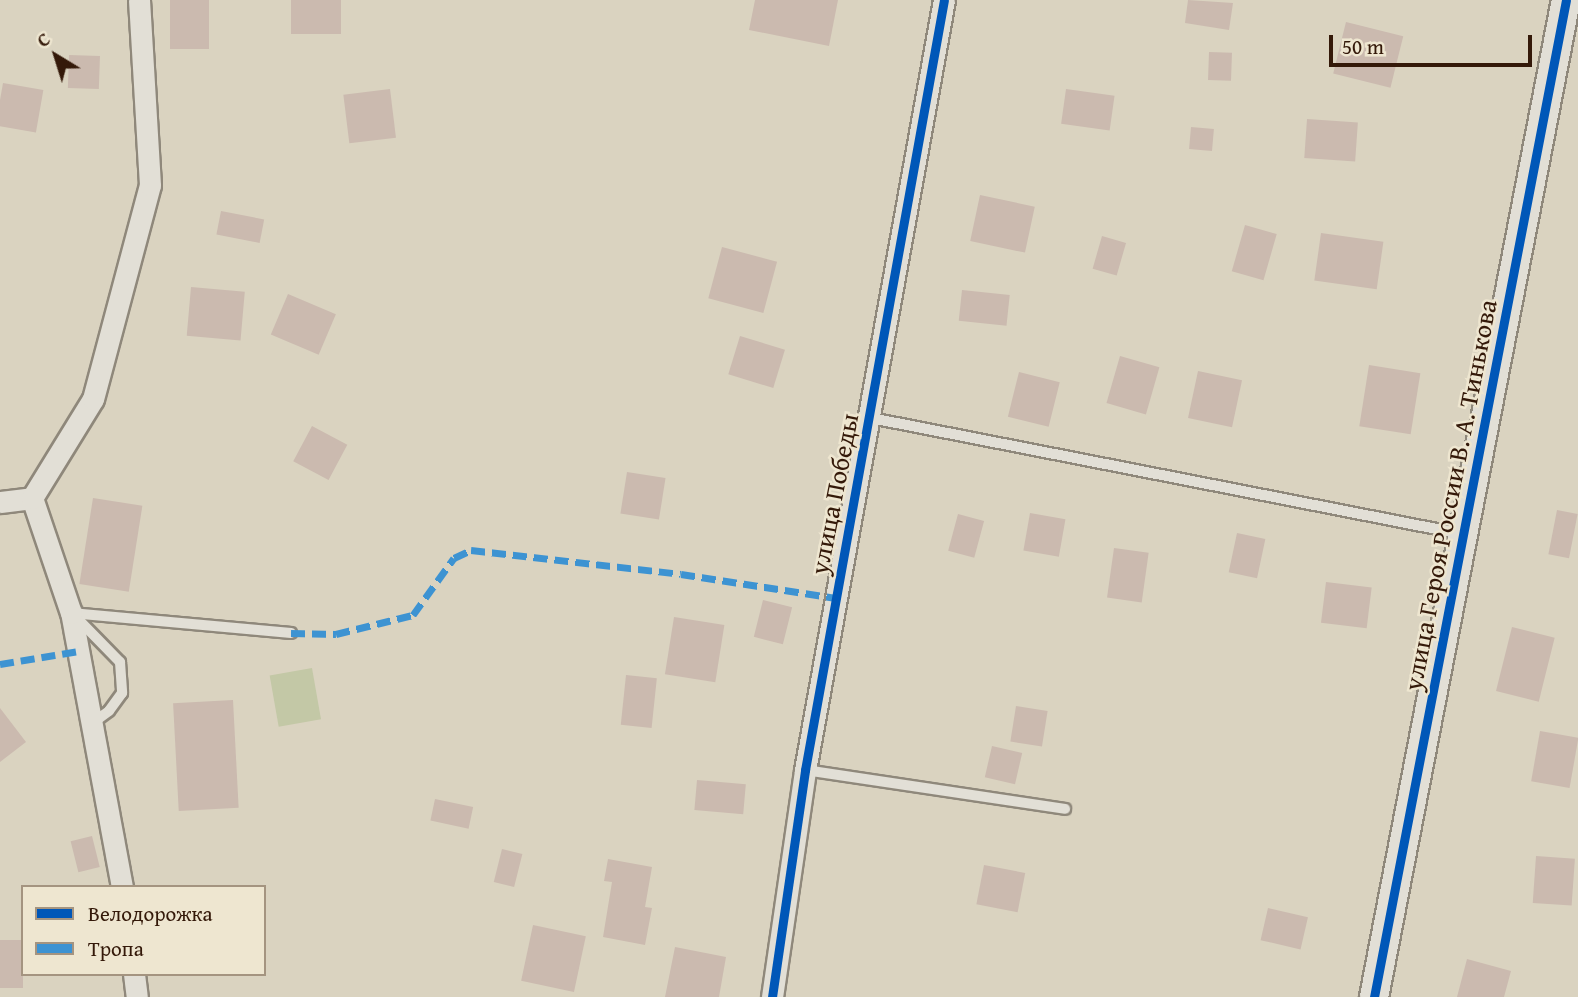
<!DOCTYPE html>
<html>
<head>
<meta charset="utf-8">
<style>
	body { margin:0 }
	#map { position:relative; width:1578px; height:997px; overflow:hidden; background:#dad3c0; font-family:"Gentium Book Plus",serif }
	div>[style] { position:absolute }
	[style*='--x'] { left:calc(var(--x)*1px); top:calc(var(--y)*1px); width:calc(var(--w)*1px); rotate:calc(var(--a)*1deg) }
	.green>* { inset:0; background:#c3c8a6; transform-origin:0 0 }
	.building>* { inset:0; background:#cbbaaf; transform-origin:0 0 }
	.roads { filter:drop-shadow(2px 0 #8f887b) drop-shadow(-2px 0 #8f887b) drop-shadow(0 2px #8f887b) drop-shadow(0 -2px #8f887b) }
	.service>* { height:10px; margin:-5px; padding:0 5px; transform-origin:5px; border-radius:5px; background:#e2dfd6 }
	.minor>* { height:21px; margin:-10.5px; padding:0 10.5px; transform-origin:10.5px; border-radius:10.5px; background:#e2dfd6 }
	.tertiary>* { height:28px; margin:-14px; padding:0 14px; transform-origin:14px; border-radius:14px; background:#e2dfd6 }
	.quiet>* { height:7px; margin-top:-3.5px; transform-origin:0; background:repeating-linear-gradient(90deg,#3d93d2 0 14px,transparent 0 21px) }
	.cycleway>* { height:9px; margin:-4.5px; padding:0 4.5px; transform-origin:4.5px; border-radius:4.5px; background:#0057b8 }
	span { translate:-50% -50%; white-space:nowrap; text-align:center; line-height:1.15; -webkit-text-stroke:5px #eee6d0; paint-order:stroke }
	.street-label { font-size:26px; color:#341909 }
	.legend { position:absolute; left:21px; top:885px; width:245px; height:91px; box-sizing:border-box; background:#eee6d0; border:2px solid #a49480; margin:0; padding:9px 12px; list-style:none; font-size:21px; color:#341909 }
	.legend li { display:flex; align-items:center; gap:14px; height:35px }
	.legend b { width:35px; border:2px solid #a49480 }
	.north { position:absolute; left:21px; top:21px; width:70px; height:70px; -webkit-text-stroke:5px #eee6d0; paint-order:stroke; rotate:322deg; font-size:19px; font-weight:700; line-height:28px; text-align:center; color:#341909 }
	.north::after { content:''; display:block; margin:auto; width:24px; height:32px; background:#341909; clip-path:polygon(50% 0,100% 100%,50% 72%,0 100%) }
	.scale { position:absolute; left:1329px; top:35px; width:203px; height:32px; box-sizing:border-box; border:4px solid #341909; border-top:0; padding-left:9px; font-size:21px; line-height:24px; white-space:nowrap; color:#341909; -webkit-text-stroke:5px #eee6d0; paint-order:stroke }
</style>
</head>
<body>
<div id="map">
	<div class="green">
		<i style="left:312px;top:668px;width:52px;height:43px;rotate:80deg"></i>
	</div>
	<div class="building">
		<i style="left:170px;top:0;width:39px;height:49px"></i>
		<i style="left:291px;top:0;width:50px;height:34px"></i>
		<i style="clip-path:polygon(755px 0,838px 0,829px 46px,749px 30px)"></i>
		<i style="clip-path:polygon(1188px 0,1233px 3px,1229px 30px,1185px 23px)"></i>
		<i style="left:1346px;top:22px;width:59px;height:53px;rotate:14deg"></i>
		<i style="left:1209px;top:52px;width:23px;height:28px;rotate:2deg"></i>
		<i style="left:69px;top:55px;width:31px;height:33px;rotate:2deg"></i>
		<i style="left:3px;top:83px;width:41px;height:43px;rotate:10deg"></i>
		<i style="left:390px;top:89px;width:49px;height:47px;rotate:83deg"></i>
		<i style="left:1066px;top:89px;width:49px;height:35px;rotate:8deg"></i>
		<i style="left:1307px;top:119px;width:51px;height:39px;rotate:4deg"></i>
		<i style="left:1191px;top:127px;width:23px;height:22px;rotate:5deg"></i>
		<i style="left:980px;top:195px;width:56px;height:47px;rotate:12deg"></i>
		<i style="left:221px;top:211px;width:44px;height:24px;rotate:11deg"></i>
		<i style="left:1245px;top:225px;width:33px;height:48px;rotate:16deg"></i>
		<i style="left:1321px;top:233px;width:63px;height:48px;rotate:8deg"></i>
		<i style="left:1102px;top:236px;width:25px;height:34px;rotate:16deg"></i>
		<i style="left:722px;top:247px;width:57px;height:53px;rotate:15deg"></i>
		<i style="left:191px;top:287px;width:54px;height:49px;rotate:5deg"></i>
		<i style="left:962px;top:290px;width:48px;height:31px;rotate:6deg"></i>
		<i style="left:288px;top:294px;width:52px;height:44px;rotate:23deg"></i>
		<i style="left:740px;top:336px;width:47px;height:40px;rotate:17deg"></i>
		<i style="left:1120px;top:356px;width:41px;height:49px;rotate:16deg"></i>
		<i style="left:1369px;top:365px;width:52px;height:62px;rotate:9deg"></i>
		<i style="left:1198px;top:371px;width:45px;height:48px;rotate:12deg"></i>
		<i style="left:1019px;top:372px;width:42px;height:46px;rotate:14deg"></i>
		<i style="left:312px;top:426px;width:40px;height:40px;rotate:28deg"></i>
		<i style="left:627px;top:472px;width:39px;height:42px;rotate:9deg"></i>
		<i style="left:93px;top:498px;width:50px;height:87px;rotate:9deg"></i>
		<i style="left:1557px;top:510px;width:21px;height:45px;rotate:11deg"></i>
		<i style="left:1030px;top:513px;width:36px;height:38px;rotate:10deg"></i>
		<i style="left:958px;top:514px;width:27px;height:38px;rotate:15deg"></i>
		<i style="left:1237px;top:533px;width:29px;height:40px;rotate:12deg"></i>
		<i style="left:1114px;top:548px;width:35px;height:50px;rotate:8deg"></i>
		<i style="left:1326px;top:582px;width:46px;height:41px;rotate:7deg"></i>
		<i style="left:763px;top:600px;width:30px;height:38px;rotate:14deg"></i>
		<i style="left:674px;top:617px;width:51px;height:58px;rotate:9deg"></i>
		<i style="left:1512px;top:627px;width:44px;height:66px;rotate:14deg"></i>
		<i style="left:626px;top:675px;width:31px;height:50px;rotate:6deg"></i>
		<i style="left:233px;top:700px;width:108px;height:60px;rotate:87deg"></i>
		<i style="left:1016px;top:706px;width:32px;height:36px;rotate:9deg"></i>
		<i style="clip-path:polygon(0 708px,26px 742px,0 762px)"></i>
		<i style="left:1540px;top:731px;width:39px;height:51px;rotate:10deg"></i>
		<i style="left:992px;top:746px;width:31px;height:32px;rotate:13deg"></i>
		<i style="left:697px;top:780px;width:49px;height:30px;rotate:5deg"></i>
		<i style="left:435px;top:799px;width:39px;height:22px;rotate:12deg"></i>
		<i style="left:92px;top:836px;width:32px;height:22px;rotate:76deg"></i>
		<i style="left:502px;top:849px;width:21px;height:34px;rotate:14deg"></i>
		<i style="left:1536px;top:856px;width:39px;height:47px;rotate:4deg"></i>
		<i style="clip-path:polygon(608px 859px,652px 867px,645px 907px,652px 908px,645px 945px,603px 937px,612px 882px,604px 881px)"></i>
		<i style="left:984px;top:865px;width:42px;height:40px;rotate:11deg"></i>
		<i style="left:1268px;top:908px;width:41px;height:33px;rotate:13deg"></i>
		<i style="left:533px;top:925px;width:54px;height:57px;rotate:12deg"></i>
		<i style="left:23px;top:940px;width:48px;height:23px;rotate:90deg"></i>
		<i style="clip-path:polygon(675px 947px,726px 957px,719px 997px,665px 997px)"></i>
		<i style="clip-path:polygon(1467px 959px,1511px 971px,1504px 997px,1457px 997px)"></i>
	</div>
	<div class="roads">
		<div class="service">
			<i style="--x:871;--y:418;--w:602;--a:11.1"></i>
			<i style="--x:71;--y:613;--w:221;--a:5.2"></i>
			<i style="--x:74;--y:615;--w:66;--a:45.6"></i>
			<i style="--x:120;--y:662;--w:31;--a:86"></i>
			<i style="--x:122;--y:693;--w:22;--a:126"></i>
			<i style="--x:109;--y:711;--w:19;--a:144"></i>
			<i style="--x:805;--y:770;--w:263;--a:8.5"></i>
		</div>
		<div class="minor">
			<i style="--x:0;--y:502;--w:32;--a:-7"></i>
			<i style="--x:122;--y:887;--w:279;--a:-100.5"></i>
			<i style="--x:71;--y:613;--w:121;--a:-108.7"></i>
			<i style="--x:32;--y:498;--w:116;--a:-58.4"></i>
			<i style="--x:93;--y:399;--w:221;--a:-75.1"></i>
			<i style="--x:150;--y:185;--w:185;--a:-93.4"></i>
			<i style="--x:134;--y:974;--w:23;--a:83"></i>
			<i style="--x:772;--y:997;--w:229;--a:-81.7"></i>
			<i style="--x:805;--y:770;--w:782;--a:-79.77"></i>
		</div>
		<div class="tertiary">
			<i style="--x:1374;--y:997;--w:1015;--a:-79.1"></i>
		</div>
	</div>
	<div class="quiet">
		<i style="--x:291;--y:633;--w:45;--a:1.3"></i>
		<i style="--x:336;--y:634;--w:79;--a:-13.9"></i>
		<i style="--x:413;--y:615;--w:70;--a:-54.3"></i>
		<i style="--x:454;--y:558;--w:19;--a:-25"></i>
		<i style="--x:471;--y:550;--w:211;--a:6.5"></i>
		<i style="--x:681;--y:574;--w:157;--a:8.8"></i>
		<i style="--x:0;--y:664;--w:80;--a:-9.3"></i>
	</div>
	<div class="cycleway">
		<i style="--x:772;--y:997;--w:229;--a:-81.7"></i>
		<i style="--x:805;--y:770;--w:782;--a:-79.77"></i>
		<i style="--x:1374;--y:997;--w:1015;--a:-79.1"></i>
	</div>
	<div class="street-label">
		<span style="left:834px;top:494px;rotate:-79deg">улица Победы</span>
		<span style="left:1450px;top:495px;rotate:-79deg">улица Героя России В. А. Тинькова</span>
	</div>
	<ul class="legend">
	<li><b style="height:9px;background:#0057b8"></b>Велодорожка</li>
	<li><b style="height:9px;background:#3d93d2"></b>Тропа</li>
	</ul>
	<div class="north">С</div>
	<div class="scale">50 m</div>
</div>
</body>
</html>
